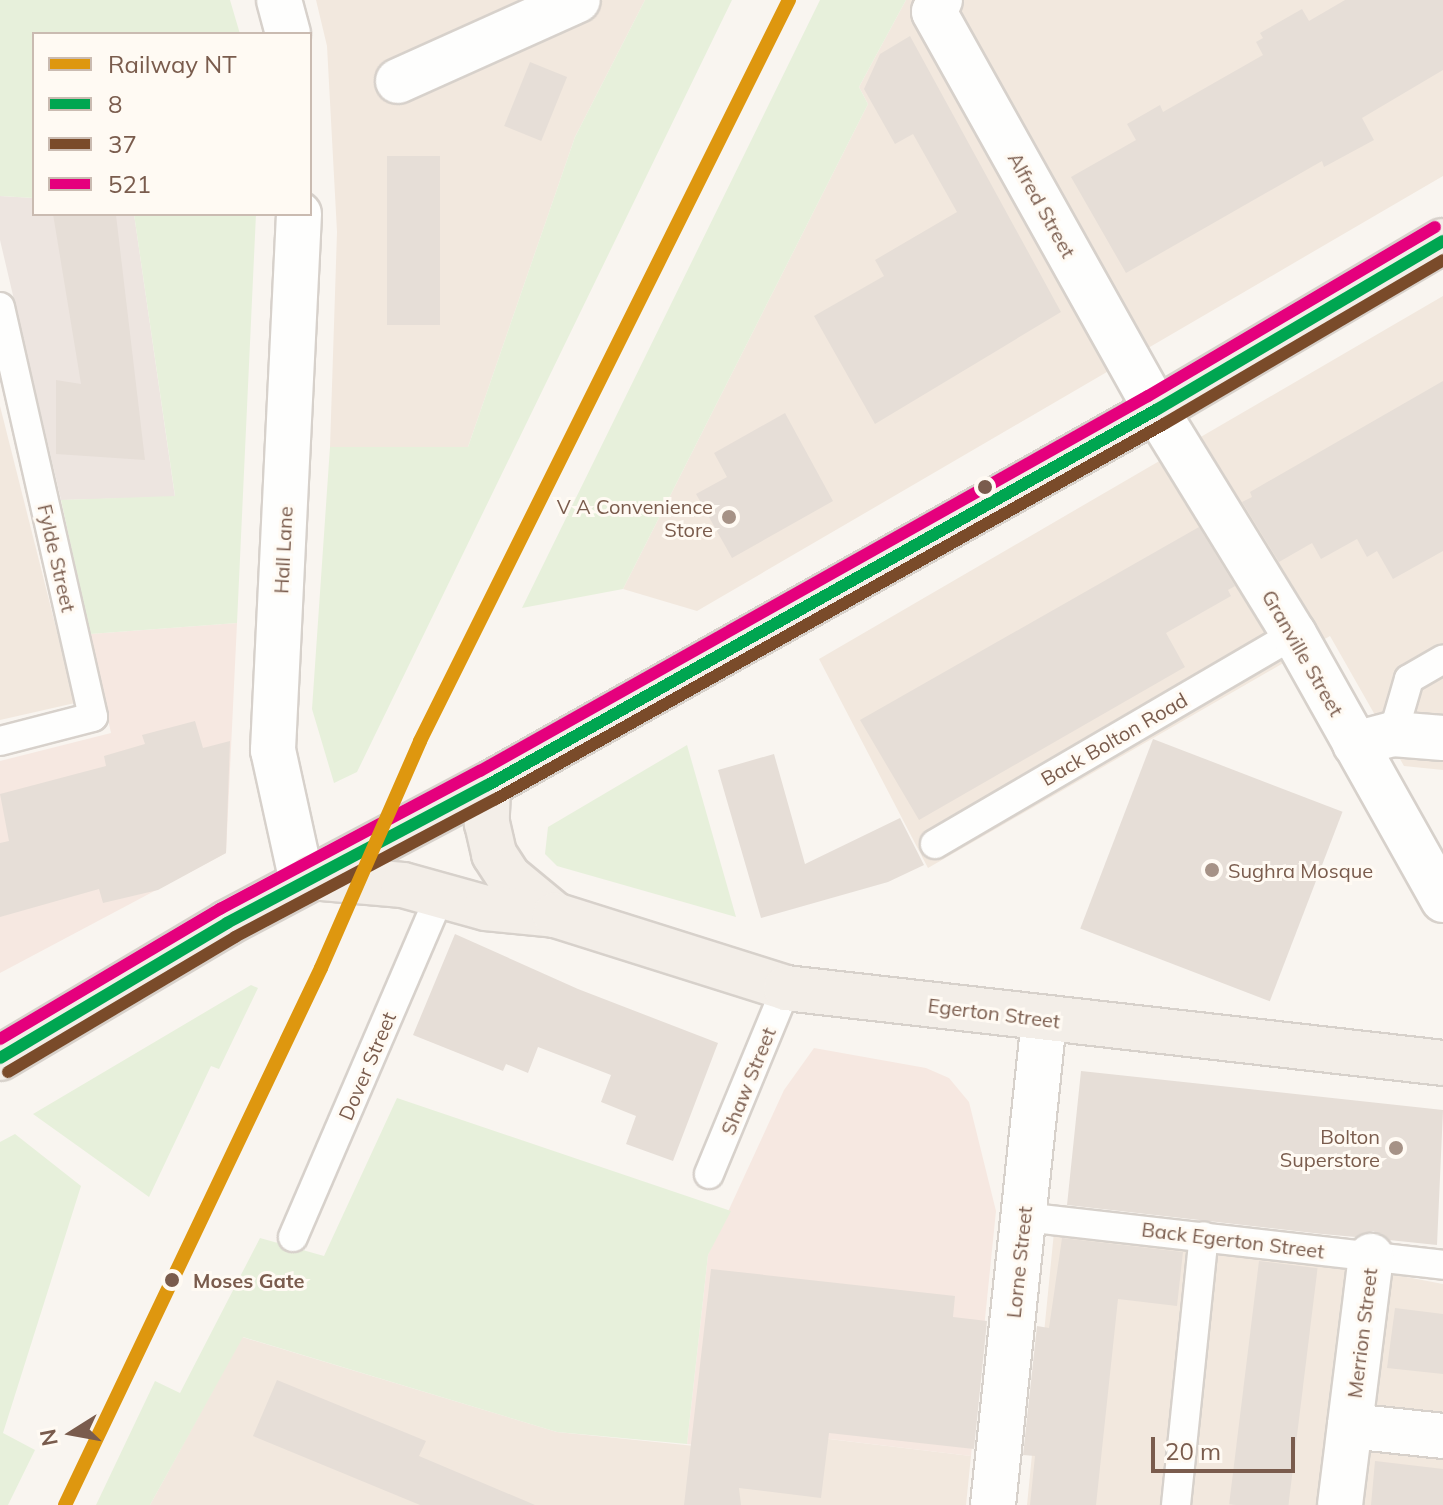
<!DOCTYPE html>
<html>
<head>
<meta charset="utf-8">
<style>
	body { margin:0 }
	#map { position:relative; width:1443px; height:1505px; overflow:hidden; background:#f9f5f0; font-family:Mulish,sans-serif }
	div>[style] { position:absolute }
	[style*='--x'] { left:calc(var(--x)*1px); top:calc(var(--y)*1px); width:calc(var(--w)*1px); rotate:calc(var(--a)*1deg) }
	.residential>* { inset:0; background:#f2e8de }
	.commercial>* { inset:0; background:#f6e8e1 }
	.industrial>* { inset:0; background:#ede5e0 }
	.green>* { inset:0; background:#e7f0db }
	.building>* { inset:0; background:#e6ded7; transform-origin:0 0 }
	.roads { filter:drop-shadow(2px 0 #d7d1cb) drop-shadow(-2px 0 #d7d1cb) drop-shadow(0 2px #d7d1cb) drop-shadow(0 -2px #d7d1cb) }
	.service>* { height:28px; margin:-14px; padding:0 14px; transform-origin:14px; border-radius:14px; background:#fefefd }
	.minor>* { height:44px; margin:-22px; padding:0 22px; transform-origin:22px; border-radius:22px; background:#fefefd }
	.tertiary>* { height:44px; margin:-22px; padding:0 22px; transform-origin:22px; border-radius:22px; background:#fefefd }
	.primary>* { height:44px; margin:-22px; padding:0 22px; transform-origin:22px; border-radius:22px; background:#f3eee8 }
	.bus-1>* { height:12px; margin:-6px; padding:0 6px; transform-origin:6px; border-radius:6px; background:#00a651 }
	.bus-2>* { height:12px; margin:-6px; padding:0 6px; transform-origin:6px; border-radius:6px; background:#7a4b2a }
	.bus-3>* { height:12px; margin:-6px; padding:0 6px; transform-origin:6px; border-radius:6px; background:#e5007d }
	.rail-1>* { height:14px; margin:-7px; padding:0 7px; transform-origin:7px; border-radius:7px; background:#de970f }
	.dots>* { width:22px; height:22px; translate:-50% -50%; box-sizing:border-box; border:4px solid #fffaf3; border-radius:50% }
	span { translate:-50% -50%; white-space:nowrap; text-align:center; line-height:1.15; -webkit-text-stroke:6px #fffaf3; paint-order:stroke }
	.street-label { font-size:20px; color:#7a5c4d }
	.poi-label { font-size:20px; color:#7a5c4d }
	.right { translate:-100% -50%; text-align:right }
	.left { translate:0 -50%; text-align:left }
	.stop-label { font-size:20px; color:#7a5c4d; font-weight:700 }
	.legend { position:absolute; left:32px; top:32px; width:280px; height:184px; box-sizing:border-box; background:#fffaf3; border:2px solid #cabbb1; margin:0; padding:10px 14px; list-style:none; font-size:24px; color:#7a5c4d }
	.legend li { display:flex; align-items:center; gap:16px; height:40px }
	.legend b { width:40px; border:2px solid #cabbb1 }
	.north { position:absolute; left:32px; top:1393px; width:80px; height:80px; -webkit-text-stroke:6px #fffaf3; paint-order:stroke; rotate:259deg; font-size:22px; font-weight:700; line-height:32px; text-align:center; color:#7a5c4d }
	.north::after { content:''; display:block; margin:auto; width:28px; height:36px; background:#7a5c4d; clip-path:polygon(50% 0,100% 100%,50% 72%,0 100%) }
	.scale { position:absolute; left:1151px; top:1437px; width:144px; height:36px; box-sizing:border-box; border:4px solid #7a5c4d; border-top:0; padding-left:10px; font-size:24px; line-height:28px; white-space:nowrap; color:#7a5c4d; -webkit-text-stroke:6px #fffaf3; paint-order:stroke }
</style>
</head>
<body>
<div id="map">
	<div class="residential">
		<i style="clip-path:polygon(316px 0,645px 0,575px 137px,468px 447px,330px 447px,337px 232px,327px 46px)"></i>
		<i style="clip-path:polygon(906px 0,1443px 0,1443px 176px,697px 611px,623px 589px,868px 104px,859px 87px)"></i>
		<i style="clip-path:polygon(1443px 296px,1443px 770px,1404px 766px,1330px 636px,928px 868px,819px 659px)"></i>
		<i style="clip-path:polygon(0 406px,75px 703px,0 720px)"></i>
		<i style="clip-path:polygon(1054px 1232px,1318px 1260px,1443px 1284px,1443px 1505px,1027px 1505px)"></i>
		<i style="clip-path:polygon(242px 1337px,557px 1432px,785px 1455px,787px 1434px,971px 1456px,966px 1505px,150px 1505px)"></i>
	</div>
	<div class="commercial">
		<i style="clip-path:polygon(237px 623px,226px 853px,0 973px,0 761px,111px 733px,90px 634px)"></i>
		<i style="clip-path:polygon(814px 1048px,926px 1068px,949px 1078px,969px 1102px,996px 1211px,971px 1456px,788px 1434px,786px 1455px,687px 1444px,708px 1255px,784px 1090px)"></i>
	</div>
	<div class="industrial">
		<i style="clip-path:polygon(0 196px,34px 198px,34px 214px,134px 214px,175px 497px,61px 500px,0 240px)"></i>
	</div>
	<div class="green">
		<i style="clip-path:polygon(0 0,230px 0,240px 34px,34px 34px,34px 198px,0 196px)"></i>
		<i style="clip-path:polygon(645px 0,732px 0,357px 772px,334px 783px,312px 709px,330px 447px,468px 447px,575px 137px)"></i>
		<i style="clip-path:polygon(820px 0,906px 0,859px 87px,868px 104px,623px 589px,522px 608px)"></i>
		<i style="clip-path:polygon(134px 214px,256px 214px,237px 623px,90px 634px,61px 500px,175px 496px)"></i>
		<i style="clip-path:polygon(687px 745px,736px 917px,557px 866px,545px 854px,548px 827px)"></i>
		<i style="clip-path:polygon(251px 985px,258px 988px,219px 1069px,211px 1066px,149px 1197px,33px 1114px)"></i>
		<i style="clip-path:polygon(397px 1098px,731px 1211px,708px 1255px,687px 1444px,557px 1432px,243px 1337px,150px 1505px,96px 1505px,155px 1381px,180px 1393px,260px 1238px,324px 1256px)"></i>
		<i style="clip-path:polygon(15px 1134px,81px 1186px,3px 1433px,35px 1450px,8px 1505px,0 1505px,0 1142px)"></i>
	</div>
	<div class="building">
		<i style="clip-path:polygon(1345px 0,1443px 0,1443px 70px,1362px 118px,1374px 140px,1324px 167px,1322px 161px,1126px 273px,1071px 177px,1136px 140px,1127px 124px,1160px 105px,1163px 112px,1263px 55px,1256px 42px,1263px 38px,1260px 33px,1302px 9px,1309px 21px)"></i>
		<i style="clip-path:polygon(910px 36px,1061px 312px,875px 424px,814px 316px,884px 276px,875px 260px,957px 212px,913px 134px,895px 144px,864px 89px,880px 54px)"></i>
		<i style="left:530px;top:62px;width:40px;height:69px;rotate:22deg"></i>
		<i style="left:387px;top:156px;width:53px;height:169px"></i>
		<i style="clip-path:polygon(53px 214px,116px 215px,145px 460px,56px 454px,56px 380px,81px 384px)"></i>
		<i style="clip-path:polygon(1443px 381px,1443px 551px,1393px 579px,1377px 551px,1367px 557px,1357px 539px,1321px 559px,1312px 543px,1279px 562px,1242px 502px,1252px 497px,1250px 492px)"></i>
		<i style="clip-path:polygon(785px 413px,833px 501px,732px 558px,696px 494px,727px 477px,714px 453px)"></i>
		<i style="clip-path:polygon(1199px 527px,1235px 586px,1228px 590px,1231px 596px,1166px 633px,1185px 667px,919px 820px,860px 720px)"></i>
		<i style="clip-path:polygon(195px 721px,203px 748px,230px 741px,226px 853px,158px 890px,103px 903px,99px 889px,0 917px,0 843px,9px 841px,0 794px,106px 766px,104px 756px,145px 744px,142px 735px)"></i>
		<i style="left:1153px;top:739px;width:203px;height:203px;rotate:21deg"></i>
		<i style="clip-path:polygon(774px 754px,805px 864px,900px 818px,924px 865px,888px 882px,761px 918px,718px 770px)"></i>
		<i style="clip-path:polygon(455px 934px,578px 989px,718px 1043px,673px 1161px,626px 1144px,636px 1116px,601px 1102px,611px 1075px,538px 1047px,528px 1073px,506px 1064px,503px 1071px,413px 1035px)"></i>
		<i style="clip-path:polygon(1081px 1071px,1443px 1110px,1437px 1245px,1389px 1240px,1373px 1231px,1356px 1237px,1322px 1234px,1067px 1205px)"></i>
		<i style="clip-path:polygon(1062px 1238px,1183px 1252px,1177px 1306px,1118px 1299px,1096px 1505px,1030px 1505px,1035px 1456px,1023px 1455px,1037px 1326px,1049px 1328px)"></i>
		<i style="left:1259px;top:1261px;width:59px;height:245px;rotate:7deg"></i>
		<i style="clip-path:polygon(711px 1269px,955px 1296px,953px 1317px,987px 1321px,974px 1449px,829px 1433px,821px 1498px,739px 1488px,741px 1505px,684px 1505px)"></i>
		<i style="clip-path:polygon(1395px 1308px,1443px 1314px,1443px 1374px,1387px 1368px)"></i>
		<i style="clip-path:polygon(277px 1380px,426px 1441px,419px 1456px,535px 1505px,420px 1505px,253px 1436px)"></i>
		<i style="clip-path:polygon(1375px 1461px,1443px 1469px,1443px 1505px,1371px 1505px)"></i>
	</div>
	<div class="roads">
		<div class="service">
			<i style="--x:0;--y:307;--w:420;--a:77.2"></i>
			<i style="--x:93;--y:717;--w:96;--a:165.5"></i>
			<i style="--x:1393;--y:734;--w:57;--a:-73.8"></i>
			<i style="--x:1409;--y:679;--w:39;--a:-30"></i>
			<i style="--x:935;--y:844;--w:416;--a:-30.3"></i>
			<i style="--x:709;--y:1174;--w:201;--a:-67.5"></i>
			<i style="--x:1024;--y:1217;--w:422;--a:6.5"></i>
			<i style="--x:293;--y:1237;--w:371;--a:-66.7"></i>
			<i style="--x:1176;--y:1505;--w:270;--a:-84.1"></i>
		</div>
		<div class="minor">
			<i style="--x:279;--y:0;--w:35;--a:75"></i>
			<i style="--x:940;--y:0;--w:13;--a:117"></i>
			<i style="--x:934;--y:12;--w:456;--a:60.8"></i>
			<i style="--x:1156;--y:410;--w:263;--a:58.4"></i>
			<i style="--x:1294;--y:634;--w:305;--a:60.7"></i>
			<i style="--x:398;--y:81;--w:197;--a:-24.2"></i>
			<i style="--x:299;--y:214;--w:537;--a:92.78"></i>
			<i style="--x:273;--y:750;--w:135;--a:77.6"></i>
			<i style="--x:1355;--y:744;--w:39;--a:-15"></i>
			<i style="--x:1393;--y:734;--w:50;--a:4.6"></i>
			<i style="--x:1350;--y:1426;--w:94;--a:6.1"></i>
			<i style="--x:1340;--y:1505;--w:251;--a:-82.9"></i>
		</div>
		<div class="tertiary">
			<i style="--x:993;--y:1505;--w:489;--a:-84"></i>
		</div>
		<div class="primary">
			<i style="--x:488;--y:785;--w:38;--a:92"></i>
			<i style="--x:487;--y:823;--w:32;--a:77"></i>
			<i style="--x:494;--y:854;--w:27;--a:57"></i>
			<i style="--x:509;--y:877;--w:60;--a:39.6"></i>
			<i style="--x:311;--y:877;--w:92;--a:5"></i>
			<i style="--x:403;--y:885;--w:86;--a:15.5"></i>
			<i style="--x:486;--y:908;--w:69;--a:5.8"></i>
			<i style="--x:555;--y:915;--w:242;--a:17.5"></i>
			<i style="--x:786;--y:988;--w:661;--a:6.51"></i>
			<i style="--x:0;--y:1058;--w:264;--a:-30.7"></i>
			<i style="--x:227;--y:923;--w:295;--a:-27.9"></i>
			<i style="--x:488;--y:785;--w:766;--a:-29.31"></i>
			<i style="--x:1156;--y:410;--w:333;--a:-30.5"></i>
		</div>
	</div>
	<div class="bus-1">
		<i style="--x:0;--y:1058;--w:264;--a:-30.7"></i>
		<i style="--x:227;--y:923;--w:295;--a:-27.9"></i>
		<i style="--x:488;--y:785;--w:766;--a:-29.31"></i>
		<i style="--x:1156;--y:410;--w:333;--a:-30.5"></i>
	</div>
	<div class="bus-2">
		<i style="--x:8;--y:1072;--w:264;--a:-30.7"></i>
		<i style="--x:235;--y:937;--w:295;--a:-27.9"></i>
		<i style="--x:496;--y:799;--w:766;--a:-29.31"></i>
		<i style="--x:1164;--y:424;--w:324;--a:-30.4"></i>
	</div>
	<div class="bus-3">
		<i style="--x:0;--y:1039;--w:256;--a:-30.6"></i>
		<i style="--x:220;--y:909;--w:294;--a:-28"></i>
		<i style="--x:480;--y:771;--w:766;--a:-29.31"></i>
		<i style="--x:1148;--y:396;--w:333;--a:-30.5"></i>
	</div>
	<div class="rail-1">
		<i style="--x:65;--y:1505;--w:595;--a:-64.51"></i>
		<i style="--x:321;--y:968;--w:248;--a:-66.4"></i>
		<i style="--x:420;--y:741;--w:828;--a:-63.53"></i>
	</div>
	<div class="dots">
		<i style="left:985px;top:487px;background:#7a5c4d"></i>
		<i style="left:729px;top:517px;background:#a69286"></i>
		<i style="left:1212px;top:870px;background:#a69286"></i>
		<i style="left:1396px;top:1148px;background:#a69286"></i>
		<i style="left:172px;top:1280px;background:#7a5c4d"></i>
	</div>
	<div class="street-label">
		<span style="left:1042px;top:205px;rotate:61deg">Alfred Street</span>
		<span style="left:283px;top:550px;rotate:-87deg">Hall Lane</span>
		<span style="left:57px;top:558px;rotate:77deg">Fylde Street</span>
		<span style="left:1303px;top:653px;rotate:60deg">Granville Street</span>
		<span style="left:1114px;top:739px;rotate:-30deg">Back Bolton Road</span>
		<span style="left:994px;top:1013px;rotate:7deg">Egerton Street</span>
		<span style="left:367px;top:1066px;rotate:-67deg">Dover Street</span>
		<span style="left:748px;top:1081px;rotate:-68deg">Shaw Street</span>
		<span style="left:1233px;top:1240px;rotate:7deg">Back Egerton Street</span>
		<span style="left:1019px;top:1262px;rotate:-84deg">Lorne Street</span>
		<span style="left:1362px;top:1333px;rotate:-83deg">Merrion Street</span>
	</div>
	<div class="poi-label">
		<span class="right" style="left:713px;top:518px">V A Convenience<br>Store</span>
		<span class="left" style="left:1228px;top:870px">Sughra Mosque</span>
		<span class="right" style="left:1380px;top:1148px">Bolton<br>Superstore</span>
	</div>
	<div class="stop-label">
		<span class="left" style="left:193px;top:1280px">Moses Gate</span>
	</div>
	<ul class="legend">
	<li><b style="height:10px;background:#de970f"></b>Railway NT</li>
	<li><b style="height:10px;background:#00a651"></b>8</li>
	<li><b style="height:10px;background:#7a4b2a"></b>37</li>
	<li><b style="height:10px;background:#e5007d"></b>521</li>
	</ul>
	<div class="north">N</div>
	<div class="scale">20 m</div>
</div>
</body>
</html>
